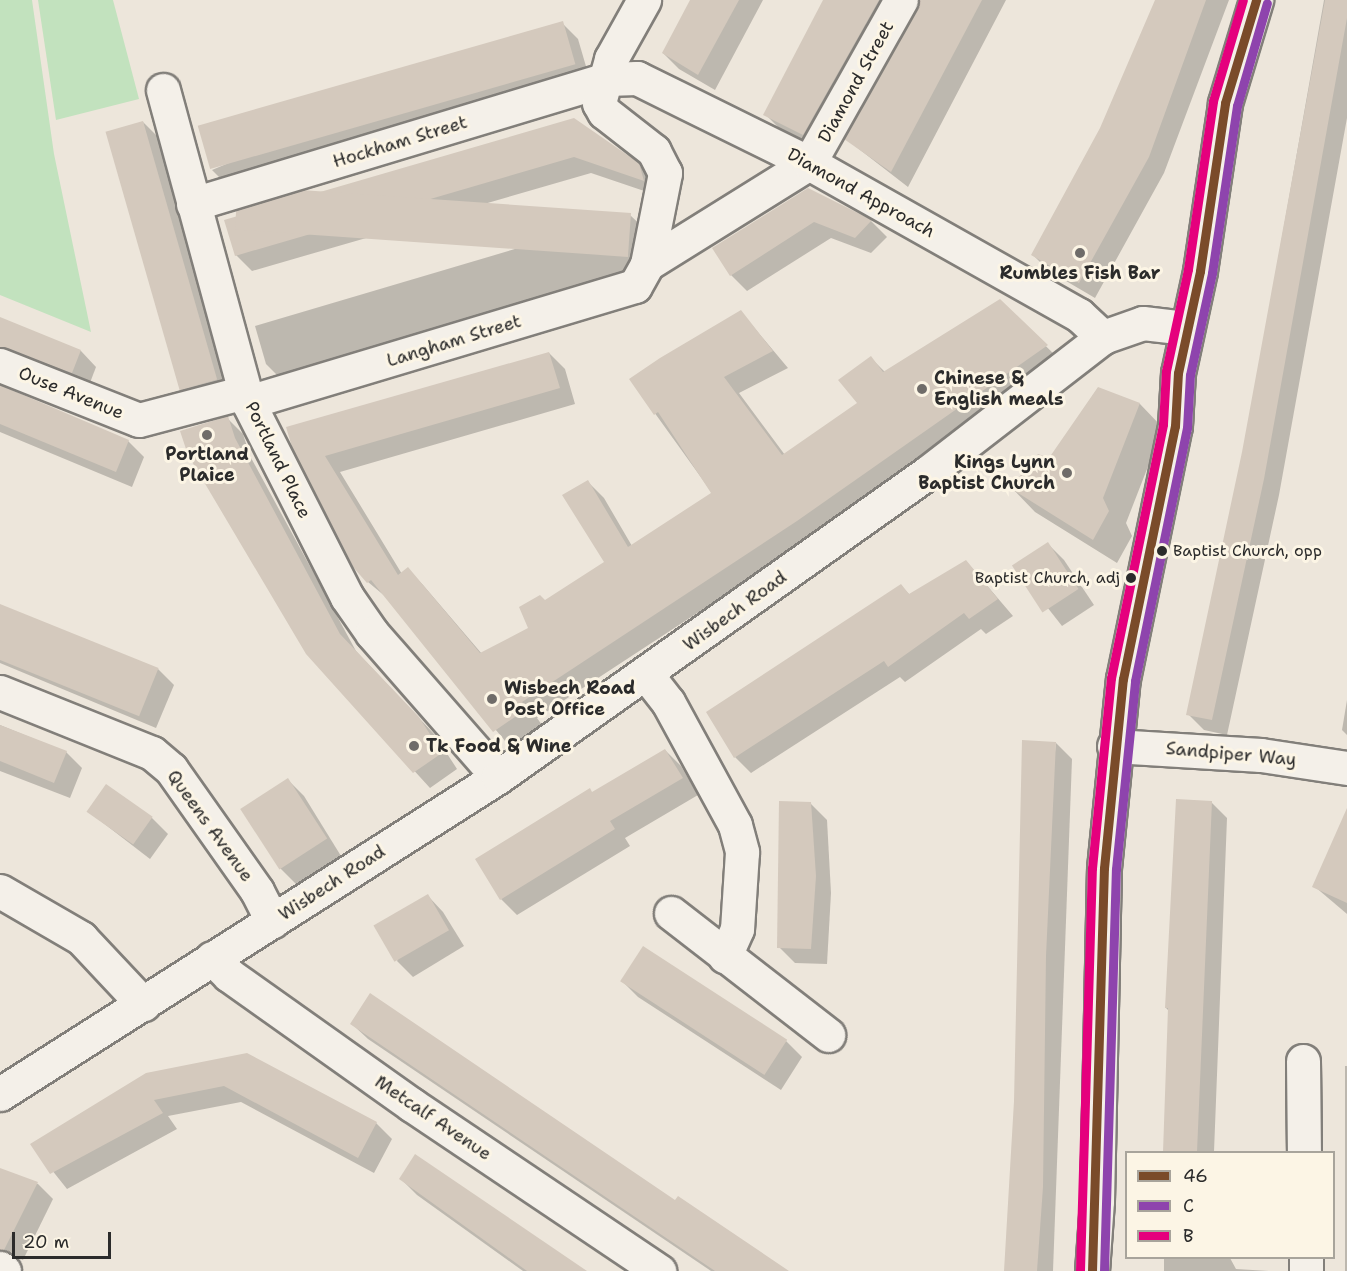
<!DOCTYPE html>
<html>
<head>
<meta charset="utf-8">
<style>
	body { margin:0 }
	#map { position:relative; width:1347px; height:1271px; overflow:hidden; background:#ede6db; font-family:"Shantell Sans",sans-serif }
	div>[style] { position:absolute }
	[style*='--x'] { left:calc(var(--x)*1px); top:calc(var(--y)*1px); width:calc(var(--w)*1px); rotate:calc(var(--a)*1deg) }
	.green>* { inset:0; background:#c2e2be }
	.shadow>* { inset:0; background:#0003; transform-origin:0 0 }
	.building>* { inset:0; background:#d4c9bd; transform-origin:0 0 }
	.roads { filter:drop-shadow(2px 0 #827f7a) drop-shadow(-2px 0 #827f7a) drop-shadow(0 2px #827f7a) drop-shadow(0 -2px #827f7a) }
	.minor>* { height:33px; margin:-16.5px; padding:0 16.5px; transform-origin:16.5px; border-radius:16.5px; background:#f4f0e9 }
	.bus-1>* { height:9px; margin:-4.5px; padding:0 4.5px; transform-origin:4.5px; border-radius:4.5px; background:#7a4b2a }
	.bus-2>* { height:9px; margin:-4.5px; padding:0 4.5px; transform-origin:4.5px; border-radius:4.5px; background:#8e44ad }
	.bus-3>* { height:9px; margin:-4.5px; padding:0 4.5px; transform-origin:4.5px; border-radius:4.5px; background:#e5007d }
	.dots>* { width:16px; height:16px; translate:-50% -50%; box-sizing:border-box; border:3px solid #fcf5e5; border-radius:50% }
	span { translate:-50% -50%; white-space:nowrap; text-align:center; line-height:1.15; -webkit-text-stroke:6px #fcf5e5; paint-order:stroke }
	.bus-label { font-size:16px; color:#2b2b2b }
	.left { translate:0 -50%; text-align:left }
	.right { translate:-100% -50%; text-align:right }
	.street-label { font-size:18px; color:#2b2b2b }
	.poi-label { font-size:18px; color:#2b2b2b; font-weight:700 }
	.legend { position:absolute; left:1125px; top:1151px; width:210px; height:108px; box-sizing:border-box; background:#fcf5e5; border:2px solid #a8a49b; margin:0; padding:8px 10px; list-style:none; font-size:18px; color:#2b2b2b }
	.legend li { display:flex; align-items:center; gap:12px; height:30px }
	.legend b { width:30px; border:2px solid #a8a49b }
	.scale { position:absolute; left:12px; top:1232px; width:99px; height:27px; box-sizing:border-box; border:3px solid #2b2b2b; border-top:0; padding-left:8px; font-size:18px; line-height:21px; white-space:nowrap; color:#2b2b2b; -webkit-text-stroke:4px #fcf5e5; paint-order:stroke }
</style>
</head>
<body>
<div id="map">
	<div class="green">
		<i style="clip-path:polygon(0 0,32px 0,54px 154px,91px 332px,0 295px)"></i>
		<i style="clip-path:polygon(38px 0,113px 0,139px 99px,56px 120px)"></i>
	</div>
	<div class="shadow">
		<i style="clip-path:polygon(691px 0,763px 0,715px 90px,679px 69px,663px 53px)"></i>
		<i style="clip-path:polygon(825px 0,907px 0,819px 150px,781px 130px,765px 114px)"></i>
		<i style="clip-path:polygon(919px 0,1006px 0,908px 187px,846px 139px,919px 10px)"></i>
		<i style="clip-path:polygon(1157px 0,1229px 0,1164px 173px,1095px 298px,1049px 271px,1033px 255px,1101px 129px)"></i>
		<i style="clip-path:polygon(1324px 0,1347px 0,1347px 118px,1279px 495px,1227px 735px,1204px 730px,1188px 714px,1244px 452px)"></i>
		<i style="clip-path:polygon(562px 23px,578px 39px,590px 80px,228px 186px,212px 170px)"></i>
		<i style="clip-path:polygon(573px 120px,638px 164px,655px 181px,659px 196px,591px 173px,252px 271px,236px 255px)"></i>
		<i style="clip-path:polygon(143px 122px,159px 138px,232px 396px,196px 405px,180px 389px)"></i>
		<i style="clip-path:polygon(808px 190px,871px 221px,887px 237px,871px 253px,831px 238px,747px 291px,731px 275px)"></i>
		<i style="clip-path:polygon(630px 215px,646px 230px,644px 272px,282px 380px,266px 364px,255px 326px)"></i>
		<i style="clip-path:polygon(1000px 301px,1062px 362px,813px 537px,537px 718px,542px 725px,510px 747px,386px 597px,368px 582px,293px 446px,549px 353px,565px 369px,575px 404px,340px 472px,402px 574px,408px 569px,423px 585px,482px 654px,530px 629px,545px 602px,606px 563px,588px 482px,604px 498px,632px 546px,713px 494px,631px 380px,741px 312px,788px 368px,739px 393px,785px 455px,859px 403px,871px 358px,885px 372px)"></i>
		<i style="clip-path:polygon(0 319px,81px 351px,96px 367px,88px 388px,0 377px)"></i>
		<i style="clip-path:polygon(0 387px,128px 441px,144px 457px,132px 487px,0 432px)"></i>
		<i style="clip-path:polygon(1098px 388px,1140px 404px,1163px 428px,1126px 523px,1132px 536px,1117px 563px,1035px 512px,1012px 488px,1049px 460px)"></i>
		<i style="clip-path:polygon(227px 418px,243px 434px,250px 456px,356px 651px,435px 735px,457px 769px,430px 788px,307px 653px)"></i>
		<i style="clip-path:polygon(1048px 544px,1064px 560px,1094px 605px,1062px 626px,1014px 565px)"></i>
		<i style="clip-path:polygon(966px 561px,1013px 616px,986px 634px,981px 629px,905px 682px,900px 677px,751px 773px,735px 757px,901px 586px,910px 595px)"></i>
		<i style="clip-path:polygon(0 607px,158px 669px,174px 685px,156px 728px,0 663px)"></i>
		<i style="clip-path:polygon(1347px 700px,1347px 735px,1342px 730px)"></i>
		<i style="clip-path:polygon(0 725px,66px 752px,82px 768px,70px 798px,0 771px)"></i>
		<i style="clip-path:polygon(1056px 743px,1072px 759px,1053px 1271px,1006px 1271px,1016px 1101px)"></i>
		<i style="clip-path:polygon(665px 750px,681px 766px,698px 795px,625px 838px,630px 846px,517px 915px,501px 899px,593px 793px)"></i>
		<i style="clip-path:polygon(288px 780px,304px 796px,341px 856px,296px 884px,280px 868px)"></i>
		<i style="clip-path:polygon(1211px 802px,1227px 818px,1214px 1152px,1166px 1152px,1169px 1011px,1166px 1008px)"></i>
		<i style="clip-path:polygon(811px 804px,827px 820px,831px 893px,827px 964px,795px 963px,779px 947px)"></i>
		<i style="clip-path:polygon(89px 812px,152px 818px,168px 834px,150px 859px)"></i>
		<i style="clip-path:polygon(1347px 861px,1347px 914px,1314px 886px)"></i>
		<i style="clip-path:polygon(428px 896px,443px 912px,464px 946px,413px 977px,397px 961px)"></i>
		<i style="clip-path:polygon(644px 948px,786px 1041px,802px 1057px,781px 1090px,638px 997px,622px 981px)"></i>
		<i style="clip-path:polygon(352px 1024px,676px 1202px,787px 1271px,711px 1271px,368px 1039px)"></i>
		<i style="clip-path:polygon(246px 1054px,376px 1123px,392px 1139px,374px 1173px,241px 1102px,168px 1116px,177px 1129px,67px 1189px,32px 1145px)"></i>
		<i style="left:1345px;top:1066px;width:2px;height:205px"></i>
		<i style="clip-path:polygon(2px 1170px,38px 1184px,53px 1199px,23px 1260px,0 1249px)"></i>
		<i style="clip-path:polygon(401px 1179px,582px 1271px,523px 1271px,417px 1195px)"></i>
		<i style="clip-path:polygon(1164px 1258px,1230px 1258px,1236px 1269px,1269px 1271px,1164px 1271px)"></i>
	</div>
	<div class="building">
		<i style="clip-path:polygon(690px 0,739px 0,698px 75px,662px 53px)"></i>
		<i style="clip-path:polygon(823px 0,879px 0,803px 135px,763px 115px)"></i>
		<i style="clip-path:polygon(920px 0,982px 0,891px 172px,844px 139px)"></i>
		<i style="clip-path:polygon(1155px 0,1206px 0,1149px 157px,1079px 283px,1031px 255px,1100px 128px)"></i>
		<i style="clip-path:polygon(1325px 0,1347px 0,1347px 18px,1264px 479px,1212px 720px,1186px 715px,1242px 452px)"></i>
		<i style="left:563px;top:21px;width:45px;height:380px;rotate:74deg"></i>
		<i style="clip-path:polygon(574px 118px,639px 163px,644px 181px,574px 157px,235px 256px,224px 220px)"></i>
		<i style="left:143px;top:121px;width:269px;height:39px;rotate:74deg"></i>
		<i style="clip-path:polygon(808px 188px,872px 220px,855px 238px,814px 222px,730px 276px,712px 248px)"></i>
		<i style="left:631px;top:213px;width:44px;height:394px;rotate:94deg"></i>
		<i style="clip-path:polygon(1000px 299px,1048px 345px,797px 521px,522px 702px,528px 708px,493px 732px,371px 580px,367px 583px,353px 567px,292px 447px,286px 427px,549px 352px,560px 388px,325px 456px,398px 575px,408px 567px,480px 653px,528px 628px,519px 607px,540px 595px,545px 600px,604px 562px,562px 495px,588px 480px,628px 547px,711px 493px,658px 412px,654px 415px,629px 379px,660px 358px,741px 310px,773px 351px,724px 377px,782px 455px,857px 403px,838px 380px,871px 356px,883px 372px)"></i>
		<i style="clip-path:polygon(0 317px,81px 350px,72px 373px,0 347px)"></i>
		<i style="clip-path:polygon(0 385px,129px 440px,116px 472px,0 424px)"></i>
		<i style="clip-path:polygon(1098px 387px,1140px 403px,1103px 498px,1109px 511px,1093px 540px,1010px 488px,1038px 454px,1049px 458px)"></i>
		<i style="clip-path:polygon(228px 416px,235px 438px,340px 634px,419px 717px,442px 753px,413px 773px,306px 654px,188px 455px,180px 431px)"></i>
		<i style="left:1048px;top:542px;width:56px;height:43px;rotate:57deg"></i>
		<i style="clip-path:polygon(966px 560px,998px 599px,969px 619px,964px 613px,888px 667px,884px 661px,734px 758px,706px 712px,901px 584px,909px 594px)"></i>
		<i style="left:0;top:604px;width:171px;height:52px;rotate:22deg"></i>
		<i style="clip-path:polygon(0 725px,67px 751px,54px 783px,0 761px)"></i>
		<i style="clip-path:polygon(1022px 740px,1056px 742px,1046px 956px,1043px 1187px,1037px 1271px,1004px 1271px,1014px 1101px)"></i>
		<i style="clip-path:polygon(665px 749px,683px 778px,610px 821px,615px 829px,500px 900px,475px 859px,590px 788px,592px 792px)"></i>
		<i style="left:288px;top:778px;width:72px;height:57px;rotate:57deg"></i>
		<i style="left:106px;top:784px;width:57px;height:34px;rotate:35deg"></i>
		<i style="clip-path:polygon(1176px 799px,1212px 801px,1197px 1152px,1163px 1152px,1168px 1008px,1165px 1008px)"></i>
		<i style="clip-path:polygon(779px 801px,811px 802px,816px 876px,811px 949px,777px 948px)"></i>
		<i style="clip-path:polygon(1347px 808px,1347px 903px,1312px 887px)"></i>
		<i style="left:428px;top:894px;width:42px;height:63px;rotate:60deg"></i>
		<i style="left:643px;top:946px;width:172px;height:42px;rotate:33deg"></i>
		<i style="clip-path:polygon(370px 993px,675px 1200px,678px 1196px,789px 1271px,715px 1271px,350px 1024px)"></i>
		<i style="clip-path:polygon(247px 1053px,377px 1122px,358px 1158px,224px 1086px,154px 1100px,163px 1113px,50px 1174px,30px 1144px,146px 1073px)"></i>
		<i style="clip-path:polygon(415px 1154px,587px 1271px,527px 1271px,399px 1179px)"></i>
		<i style="clip-path:polygon(0 1168px,38px 1182px,4px 1250px,0 1250px)"></i>
	</div>
	<div class="roads">
		<div class="minor">
			<i style="--x:163;--y:90;--w:323;--a:74.8"></i>
			<i style="--x:248;--y:402;--w:219;--a:63.1"></i>
			<i style="--x:347;--y:597;--w:44;--a:55.2"></i>
			<i style="--x:372;--y:633;--w:191;--a:48.8"></i>
			<i style="--x:193;--y:204;--w:432;--a:-16.8"></i>
			<i style="--x:606;--y:79;--w:31;--a:-2"></i>
			<i style="--x:637;--y:78;--w:192;--a:26.3"></i>
			<i style="--x:809;--y:163;--w:310;--a:29.4"></i>
			<i style="--x:1079;--y:315;--w:33;--a:43"></i>
			<i style="--x:647;--y:264;--w:191;--a:-31.9"></i>
			<i style="--x:809;--y:163;--w:187;--a:-60.6"></i>
			<i style="--x:0;--y:365;--w:149;--a:21.6"></i>
			<i style="--x:139;--y:420;--w:110;--a:-14.8"></i>
			<i style="--x:248;--y:402;--w:404;--a:-16.7"></i>
			<i style="--x:635;--y:286;--w:25;--a:-61"></i>
			<i style="--x:647;--y:264;--w:93;--a:-78.8"></i>
			<i style="--x:665;--y:173;--w:25;--a:-117"></i>
			<i style="--x:654;--y:151;--w:63;--a:-142"></i>
			<i style="--x:604;--y:112;--w:10;--a:-119"></i>
			<i style="--x:599;--y:103;--w:46;--a:-74.7"></i>
			<i style="--x:611;--y:59;--w:68;--a:-60.8"></i>
			<i style="--x:646;--y:674;--w:36;--a:52"></i>
			<i style="--x:668;--y:702;--w:140;--a:61.4"></i>
			<i style="--x:735;--y:825;--w:28;--a:75"></i>
			<i style="--x:742;--y:852;--w:77;--a:93.7"></i>
			<i style="--x:737;--y:929;--w:30;--a:114"></i>
			<i style="--x:0;--y:692;--w:164;--a:21.9"></i>
			<i style="--x:152;--y:753;--w:25;--a:40"></i>
			<i style="--x:171;--y:769;--w:149;--a:54.8"></i>
			<i style="--x:257;--y:891;--w:34;--a:63"></i>
			<i style="--x:1114;--y:746;--w:147;--a:3.5"></i>
			<i style="--x:1261;--y:755;--w:87;--a:8.6"></i>
			<i style="--x:0;--y:891;--w:94;--a:30.1"></i>
			<i style="--x:81;--y:938;--w:91;--a:46.8"></i>
			<i style="--x:671;--y:913;--w:199;--a:37.8"></i>
			<i style="--x:212;--y:958;--w:24;--a:45"></i>
			<i style="--x:229;--y:975;--w:224;--a:35.4"></i>
			<i style="--x:412;--y:1105;--w:298;--a:33.9"></i>
			<i style="--x:1303;--y:1061;--w:91;--a:89.4"></i>
			<i style="--x:0;--y:1094;--w:590;--a:-32.48"></i>
			<i style="--x:498;--y:777;--w:526;--a:-35.32"></i>
			<i style="--x:927;--y:473;--w:222;--a:-37.7"></i>
			<i style="--x:1103;--y:337;--w:42;--a:-19.3"></i>
			<i style="--x:1143;--y:323;--w:42;--a:6.8"></i>
			<i style="--x:1306;--y:1258;--w:13;--a:90"></i>
			<i style="--x:0;--y:1268;--w:5;--a:37"></i>
			<i style="--x:1092;--y:1271;--w:70;--a:-85.9"></i>
			<i style="--x:1097;--y:1201;--w:333;--a:-88.8"></i>
			<i style="--x:1104;--y:868;--w:190;--a:-84.3"></i>
			<i style="--x:1123;--y:679;--w:258;--a:-78.4"></i>
			<i style="--x:1175;--y:426;--w:53;--a:-86.8"></i>
			<i style="--x:1178;--y:373;--w:104;--a:-77.8"></i>
			<i style="--x:1200;--y:271;--w:170;--a:-81.5"></i>
			<i style="--x:1225;--y:103;--w:108;--a:-73.2"></i>
		</div>
	</div>
	<div class="bus-1">
		<i style="--x:1092;--y:1271;--w:403;--a:-88.3"></i>
		<i style="--x:1104;--y:868;--w:190;--a:-84.3"></i>
		<i style="--x:1123;--y:679;--w:258;--a:-78.4"></i>
		<i style="--x:1175;--y:426;--w:53;--a:-86.8"></i>
		<i style="--x:1178;--y:373;--w:104;--a:-77.8"></i>
		<i style="--x:1200;--y:271;--w:170;--a:-81.5"></i>
		<i style="--x:1225;--y:103;--w:108;--a:-73.2"></i>
	</div>
	<div class="bus-2">
		<i style="--x:1104;--y:1271;--w:402;--a:-88.3"></i>
		<i style="--x:1116;--y:869;--w:189;--a:-84.2"></i>
		<i style="--x:1135;--y:681;--w:258;--a:-78.4"></i>
		<i style="--x:1187;--y:428;--w:53;--a:-86.8"></i>
		<i style="--x:1190;--y:375;--w:104;--a:-77.8"></i>
		<i style="--x:1212;--y:273;--w:169;--a:-81.5"></i>
		<i style="--x:1237;--y:106;--w:107;--a:-73.8"></i>
	</div>
	<div class="bus-3">
		<i style="--x:1080;--y:1270;--w:402;--a:-88.3"></i>
		<i style="--x:1092;--y:868;--w:191;--a:-84.3"></i>
		<i style="--x:1111;--y:678;--w:259;--a:-78.4"></i>
		<i style="--x:1163;--y:424;--w:53;--a:-86.8"></i>
		<i style="--x:1166;--y:371;--w:104;--a:-77.8"></i>
		<i style="--x:1188;--y:269;--w:170;--a:-81.5"></i>
		<i style="--x:1213;--y:101;--w:105;--a:-73.5"></i>
	</div>
	<div class="dots">
		<i style="left:1080px;top:253px;background:#6f6c69"></i>
		<i style="left:922px;top:389px;background:#6f6c69"></i>
		<i style="left:207px;top:435px;background:#6f6c69"></i>
		<i style="left:1067px;top:473px;background:#6f6c69"></i>
		<i style="left:1162px;top:551px;background:#2b2b2b"></i>
		<i style="left:1131px;top:578px;background:#2b2b2b"></i>
		<i style="left:492px;top:699px;background:#6f6c69"></i>
		<i style="left:414px;top:746px;background:#6f6c69"></i>
	</div>
	<div class="bus-label">
		<span class="left" style="left:1173px;top:551px">Baptist Church, opp</span>
		<span class="right" style="left:1120px;top:578px">Baptist Church, adj</span>
	</div>
	<div class="street-label">
		<span style="left:856px;top:82px;rotate:-61deg">Diamond Street</span>
		<span style="left:400px;top:142px;rotate:-17deg">Hockham Street</span>
		<span style="left:861px;top:193px;rotate:29deg">Diamond Approach</span>
		<span style="left:454px;top:341px;rotate:-17deg">Langham Street</span>
		<span style="left:71px;top:393px;rotate:22deg">Ouse Avenue</span>
		<span style="left:278px;top:460px;rotate:64deg">Portland Place</span>
		<span style="left:735px;top:611px;rotate:-36deg">Wisbech Road</span>
		<span style="left:1231px;top:754px;rotate:5deg">Sandpiper Way</span>
		<span style="left:210px;top:826px;rotate:54deg">Queens Avenue</span>
		<span style="left:332px;top:883px;rotate:-33deg">Wisbech Road</span>
		<span style="left:433px;top:1118px;rotate:34deg">Metcalf Avenue</span>
	</div>
	<div class="poi-label">
		<span style="left:1080px;top:273px">Rumbles Fish Bar</span>
		<span class="left" style="left:934px;top:389px">Chinese &amp;<br>English meals</span>
		<span style="left:207px;top:465px">Portland<br>Plaice</span>
		<span class="right" style="left:1055px;top:473px">Kings Lynn<br>Baptist Church</span>
		<span class="left" style="left:504px;top:699px">Wisbech Road<br>Post Office</span>
		<span class="left" style="left:426px;top:746px">Tk Food &amp; Wine</span>
	</div>
	<ul class="legend">
	<li><b style="height:8px;background:#7a4b2a"></b>46</li>
	<li><b style="height:8px;background:#8e44ad"></b>C</li>
	<li><b style="height:8px;background:#e5007d"></b>B</li>
	</ul>
	<div class="scale">20 m</div>
</div>
</body>
</html>
